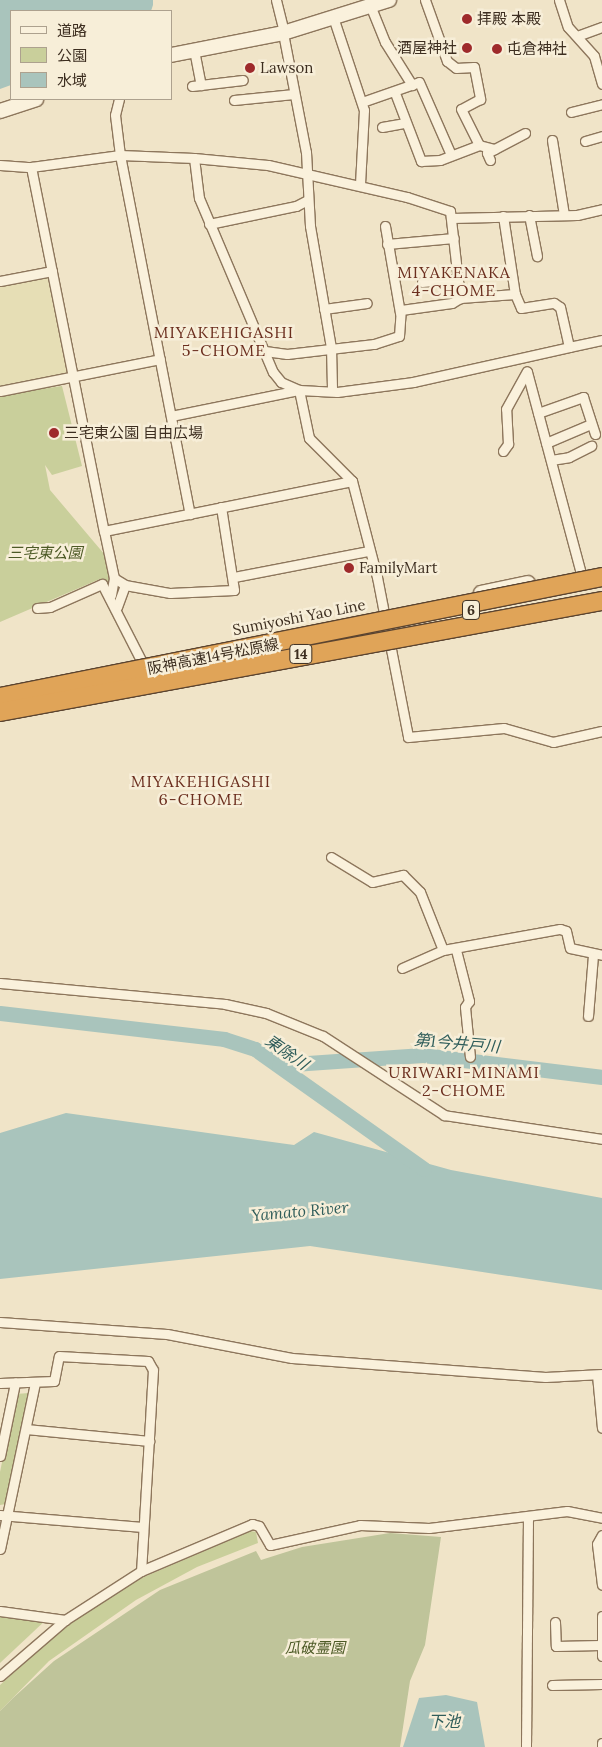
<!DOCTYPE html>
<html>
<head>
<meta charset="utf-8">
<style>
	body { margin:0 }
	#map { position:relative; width:602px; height:1747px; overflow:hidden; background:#f0e4c8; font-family:Lora,"Noto Sans JP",serif }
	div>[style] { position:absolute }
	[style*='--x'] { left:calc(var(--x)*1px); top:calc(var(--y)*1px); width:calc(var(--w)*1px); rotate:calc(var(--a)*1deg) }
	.farmland>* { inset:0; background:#e6deb5 }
	.green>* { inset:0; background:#c9cf9b }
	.cemetery>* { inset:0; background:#bfc49a }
	.water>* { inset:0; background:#a9c4bc }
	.river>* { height:15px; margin:-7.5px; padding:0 7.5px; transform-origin:7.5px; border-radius:7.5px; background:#a9c4bc }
	.roads { filter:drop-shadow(1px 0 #8d765c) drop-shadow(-1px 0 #8d765c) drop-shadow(0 1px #8d765c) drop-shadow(0 -1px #8d765c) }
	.street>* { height:9px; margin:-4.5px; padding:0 4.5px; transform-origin:4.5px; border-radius:4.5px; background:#faf1dc }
	.secondary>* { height:14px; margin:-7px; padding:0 7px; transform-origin:7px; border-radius:7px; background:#faf1dc }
	.bridges { filter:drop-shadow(1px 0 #5b4430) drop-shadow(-1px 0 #5b4430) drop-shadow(0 1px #5b4430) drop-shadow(0 -1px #5b4430) }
	.highway-bridge>* { height:18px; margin:-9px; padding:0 9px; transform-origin:9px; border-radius:9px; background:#e0a458 }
	.dots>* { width:14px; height:14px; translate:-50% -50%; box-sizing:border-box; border:2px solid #f7eed8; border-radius:50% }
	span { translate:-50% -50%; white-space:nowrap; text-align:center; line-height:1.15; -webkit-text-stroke:5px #f7eed8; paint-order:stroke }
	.shield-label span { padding:1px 4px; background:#f7eed8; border:1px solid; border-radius:4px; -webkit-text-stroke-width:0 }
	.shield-label { font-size:14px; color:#3d2e20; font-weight:700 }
	.poi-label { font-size:15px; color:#3d2e20 }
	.left { translate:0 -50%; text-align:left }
	.right { translate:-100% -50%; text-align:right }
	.park-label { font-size:15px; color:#4d5a26; font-style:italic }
	.street-label { font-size:15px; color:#3d2e20 }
	.neighbourhood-label { font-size:16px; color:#6b2e1e; letter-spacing:1px }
	.water-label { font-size:16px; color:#2f5d5a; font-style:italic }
	.legend { position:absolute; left:10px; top:10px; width:162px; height:90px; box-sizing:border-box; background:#f7eed8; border:1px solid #ada18e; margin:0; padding:6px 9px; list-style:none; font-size:15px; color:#3d2e20 }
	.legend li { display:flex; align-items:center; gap:10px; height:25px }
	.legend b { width:25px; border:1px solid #ada18e }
</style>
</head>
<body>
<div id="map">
	<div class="farmland">
		<i style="clip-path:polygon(47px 274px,69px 369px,66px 374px,0 387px,0 283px)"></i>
	</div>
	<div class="green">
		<i style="clip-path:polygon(62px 386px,82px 466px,52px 475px,45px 465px,50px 490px,105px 555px,112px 581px,109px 589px,100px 579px,0 622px,0 395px)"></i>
		<i style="clip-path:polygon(29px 1393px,6px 1504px,0 1505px,0 1472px,16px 1394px)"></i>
		<i style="clip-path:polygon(251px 1531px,256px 1532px,258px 1543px,197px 1567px,136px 1600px,49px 1661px,0 1711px,0 1685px,69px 1623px,139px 1579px)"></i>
		<i style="clip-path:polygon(0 1614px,48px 1618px,0 1663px)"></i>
	</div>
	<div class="cemetery">
		<i style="clip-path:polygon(390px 1533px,441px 1537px,425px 1645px,410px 1681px,400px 1747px,0 1747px,0 1711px,13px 1698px,54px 1661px,160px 1590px,256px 1551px,261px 1560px,302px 1547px)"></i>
	</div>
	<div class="water">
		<i style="clip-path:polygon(0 0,153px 0,153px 5px,151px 11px,11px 11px,11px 85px,0 89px)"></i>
		<i style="clip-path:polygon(66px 1113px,294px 1145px,314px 1132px,451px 1170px,602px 1198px,602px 1290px,310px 1246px,0 1279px,0 1133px)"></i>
		<i style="clip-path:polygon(446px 1695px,477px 1702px,485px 1747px,403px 1747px,419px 1698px)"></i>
	</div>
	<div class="river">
		<i style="--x:0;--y:1013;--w:226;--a:6.6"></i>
		<i style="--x:224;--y:1039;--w:33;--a:18"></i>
		<i style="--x:255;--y:1049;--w:207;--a:35.4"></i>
		<i style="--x:279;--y:1065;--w:144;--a:-4"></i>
		<i style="--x:423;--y:1055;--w:180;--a:7"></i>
	</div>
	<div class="roads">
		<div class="street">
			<i style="--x:276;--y:0;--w:33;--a:76"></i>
			<i style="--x:425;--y:0;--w:65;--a:70.2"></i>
			<i style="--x:447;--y:61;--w:11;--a:38"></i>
			<i style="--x:456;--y:68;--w:18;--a:-3"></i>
			<i style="--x:474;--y:67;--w:33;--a:79"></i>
			<i style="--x:480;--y:99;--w:21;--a:152"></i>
			<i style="--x:461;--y:109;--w:40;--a:63.4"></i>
			<i style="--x:559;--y:0;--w:28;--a:72"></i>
			<i style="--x:568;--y:27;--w:39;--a:48"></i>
			<i style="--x:594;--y:56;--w:29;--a:74"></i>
			<i style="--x:370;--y:5;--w:40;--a:68"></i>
			<i style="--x:385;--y:42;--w:51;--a:57.9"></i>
			<i style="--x:333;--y:17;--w:98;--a:71.6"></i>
			<i style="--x:364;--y:110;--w:75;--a:93.1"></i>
			<i style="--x:283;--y:33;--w:121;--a:79.1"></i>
			<i style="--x:306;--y:152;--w:74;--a:86.9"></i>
			<i style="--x:310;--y:226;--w:123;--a:80.2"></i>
			<i style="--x:331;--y:347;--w:42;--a:88.6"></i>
			<i style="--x:577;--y:36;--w:27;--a:-20"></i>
			<i style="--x:194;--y:50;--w:36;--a:79"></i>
			<i style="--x:192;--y:86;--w:51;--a:-6.7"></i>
			<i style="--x:395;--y:93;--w:73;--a:69.1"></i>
			<i style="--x:421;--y:161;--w:19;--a:-3"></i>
			<i style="--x:440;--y:160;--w:42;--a:-21"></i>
			<i style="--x:479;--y:145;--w:16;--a:15"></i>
			<i style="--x:119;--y:99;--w:16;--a:104"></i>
			<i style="--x:115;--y:115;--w:40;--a:82.9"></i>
			<i style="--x:120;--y:155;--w:366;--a:79"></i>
			<i style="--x:234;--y:100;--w:60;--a:-5.7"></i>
			<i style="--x:362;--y:102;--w:60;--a:-19.3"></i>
			<i style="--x:419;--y:82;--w:80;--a:66.3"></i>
			<i style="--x:571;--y:112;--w:32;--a:-14"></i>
			<i style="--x:382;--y:127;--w:22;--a:-10"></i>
			<i style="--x:552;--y:140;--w:76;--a:80.9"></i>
			<i style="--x:585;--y:141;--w:18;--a:-16"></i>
			<i style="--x:194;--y:158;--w:40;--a:82.9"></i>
			<i style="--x:199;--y:198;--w:189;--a:67"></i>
			<i style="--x:273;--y:372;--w:13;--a:51"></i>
			<i style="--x:281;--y:382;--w:20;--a:24"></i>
			<i style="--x:299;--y:390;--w:49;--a:78.2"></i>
			<i style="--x:309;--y:438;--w:61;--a:45"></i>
			<i style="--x:352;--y:481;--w:99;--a:75.4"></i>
			<i style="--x:377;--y:577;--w:163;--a:79"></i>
			<i style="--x:408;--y:737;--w:96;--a:-5.4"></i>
			<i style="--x:504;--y:728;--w:51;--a:15.9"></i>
			<i style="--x:553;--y:742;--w:50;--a:-12.7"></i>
			<i style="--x:490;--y:160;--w:8;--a:-113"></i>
			<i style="--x:487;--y:153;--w:43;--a:-27.8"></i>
			<i style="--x:0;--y:165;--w:31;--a:4"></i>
			<i style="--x:31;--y:167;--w:90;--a:-7.7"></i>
			<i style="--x:120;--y:155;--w:74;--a:2.3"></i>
			<i style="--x:194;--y:158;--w:74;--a:5.4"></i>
			<i style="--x:268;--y:165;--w:143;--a:13"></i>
			<i style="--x:407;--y:197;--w:45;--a:18"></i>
			<i style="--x:450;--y:211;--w:88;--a:83.4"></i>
			<i style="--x:31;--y:167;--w:371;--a:78.7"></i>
			<i style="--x:529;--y:215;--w:42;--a:79"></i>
			<i style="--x:503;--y:216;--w:79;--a:81.3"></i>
			<i style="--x:452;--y:218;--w:125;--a:-1.4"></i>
			<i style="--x:577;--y:215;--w:26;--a:-13"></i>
			<i style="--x:209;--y:224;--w:89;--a:-11.7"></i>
			<i style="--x:296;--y:206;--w:13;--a:-27"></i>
			<i style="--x:385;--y:226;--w:88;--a:80.2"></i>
			<i style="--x:387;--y:244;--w:67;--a:-5.1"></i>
			<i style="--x:0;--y:281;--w:53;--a:-10.9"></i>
			<i style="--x:422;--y:282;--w:36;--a:-5"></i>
			<i style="--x:324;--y:309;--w:43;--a:-7.9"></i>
			<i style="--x:265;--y:351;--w:22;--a:8"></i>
			<i style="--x:287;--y:354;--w:88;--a:-6.6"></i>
			<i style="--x:374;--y:344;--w:26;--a:-18"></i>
			<i style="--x:399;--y:336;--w:26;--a:-86"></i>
			<i style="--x:401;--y:310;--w:51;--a:-7.8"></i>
			<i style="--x:452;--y:303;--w:9;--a:-32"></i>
			<i style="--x:460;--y:298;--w:55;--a:-4.2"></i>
			<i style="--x:515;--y:294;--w:15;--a:67"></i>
			<i style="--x:521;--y:308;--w:33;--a:-9"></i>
			<i style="--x:554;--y:303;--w:7;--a:34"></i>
			<i style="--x:560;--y:307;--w:41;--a:77.3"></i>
			<i style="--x:569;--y:347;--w:34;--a:-12"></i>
			<i style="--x:527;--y:372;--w:208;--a:75"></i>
			<i style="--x:0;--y:391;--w:163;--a:-11.3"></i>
			<i style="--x:538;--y:413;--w:48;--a:-19.6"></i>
			<i style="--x:583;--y:397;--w:39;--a:72"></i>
			<i style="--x:171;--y:416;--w:131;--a:-11.5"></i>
			<i style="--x:299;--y:390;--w:38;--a:3"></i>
			<i style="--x:337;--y:392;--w:77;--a:-7.5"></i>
			<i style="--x:413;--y:382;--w:160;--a:-12.6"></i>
			<i style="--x:546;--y:443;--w:49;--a:-22.9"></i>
			<i style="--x:503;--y:451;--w:9;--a:-54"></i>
			<i style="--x:508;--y:444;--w:35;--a:-93"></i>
			<i style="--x:506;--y:409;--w:43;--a:-61.1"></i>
			<i style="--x:551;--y:460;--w:18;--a:-9"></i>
			<i style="--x:569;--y:457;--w:25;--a:-27"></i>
			<i style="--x:234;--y:577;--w:136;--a:-11"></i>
			<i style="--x:114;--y:578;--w:13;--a:32"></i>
			<i style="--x:125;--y:585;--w:46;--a:10.1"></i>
			<i style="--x:170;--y:593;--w:64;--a:-2.7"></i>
			<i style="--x:234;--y:590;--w:84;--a:-98.9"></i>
			<i style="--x:111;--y:595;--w:17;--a:-80"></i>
			<i style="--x:114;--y:578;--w:48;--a:-102"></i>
			<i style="--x:104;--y:531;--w:253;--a:-11.4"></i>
			<i style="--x:117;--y:607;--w:23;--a:-70"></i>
			<i style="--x:37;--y:608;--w:13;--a:-4"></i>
			<i style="--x:50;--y:607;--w:57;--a:-23.9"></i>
			<i style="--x:102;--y:584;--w:97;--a:62.9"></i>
			<i style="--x:331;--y:857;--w:48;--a:31.4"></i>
			<i style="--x:372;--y:882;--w:32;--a:-13"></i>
			<i style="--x:403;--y:875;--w:24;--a:45"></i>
			<i style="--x:420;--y:892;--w:62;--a:68.4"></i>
			<i style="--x:443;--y:950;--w:119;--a:-10.2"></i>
			<i style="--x:560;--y:929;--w:6;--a:18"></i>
			<i style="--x:566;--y:931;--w:17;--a:77"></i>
			<i style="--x:570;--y:948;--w:33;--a:12"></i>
			<i style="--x:456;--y:950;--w:53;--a:75.7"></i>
			<i style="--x:469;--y:1001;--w:7;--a:124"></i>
			<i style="--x:465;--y:1007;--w:50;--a:84.3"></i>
			<i style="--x:402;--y:968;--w:45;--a:-23.7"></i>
			<i style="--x:0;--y:983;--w:226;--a:5.3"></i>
			<i style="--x:225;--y:1004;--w:42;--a:12.4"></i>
			<i style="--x:266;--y:1013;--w:61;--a:22"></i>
			<i style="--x:323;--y:1036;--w:145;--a:33.1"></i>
			<i style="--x:444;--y:1115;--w:160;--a:8.6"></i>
			<i style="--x:588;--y:1016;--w:61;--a:-85.3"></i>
			<i style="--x:0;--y:1322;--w:167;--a:4.1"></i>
			<i style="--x:167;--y:1334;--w:127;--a:10.9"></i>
			<i style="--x:292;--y:1358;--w:254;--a:4.3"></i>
			<i style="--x:545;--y:1377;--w:57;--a:-3"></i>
			<i style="--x:597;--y:1375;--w:53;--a:84.6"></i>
			<i style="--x:0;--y:1383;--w:54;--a:-2.1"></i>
			<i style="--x:54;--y:1381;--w:25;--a:-79"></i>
			<i style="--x:59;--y:1356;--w:89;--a:3.2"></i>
			<i style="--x:148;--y:1361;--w:10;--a:61"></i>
			<i style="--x:153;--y:1370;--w:201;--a:93.4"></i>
			<i style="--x:26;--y:1429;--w:124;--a:5.6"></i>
			<i style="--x:0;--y:1456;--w:75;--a:-78.4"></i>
			<i style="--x:0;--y:1515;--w:143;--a:4.8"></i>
			<i style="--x:602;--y:1535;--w:10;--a:119"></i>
			<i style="--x:597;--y:1544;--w:41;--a:83"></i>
			<i style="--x:0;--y:1549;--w:170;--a:-78.1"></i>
			<i style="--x:0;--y:1611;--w:66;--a:7.9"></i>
			<i style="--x:602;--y:1616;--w:40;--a:90"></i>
			<i style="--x:555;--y:1622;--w:24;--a:88"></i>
			<i style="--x:556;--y:1646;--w:44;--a:-1.3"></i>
			<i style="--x:0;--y:1676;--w:86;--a:-40.7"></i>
			<i style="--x:65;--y:1620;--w:90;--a:-32.8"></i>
			<i style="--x:141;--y:1571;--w:121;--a:-22.9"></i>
			<i style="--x:252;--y:1524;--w:7;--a:16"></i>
			<i style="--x:259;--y:1526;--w:22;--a:60"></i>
			<i style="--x:270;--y:1545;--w:92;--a:-12.5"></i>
			<i style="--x:360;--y:1525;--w:69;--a:2.5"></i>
			<i style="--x:429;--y:1528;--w:139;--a:-7"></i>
			<i style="--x:567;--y:1511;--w:36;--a:11"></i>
			<i style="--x:552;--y:1685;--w:50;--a:-1.1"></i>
			<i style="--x:526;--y:1747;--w:230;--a:-89.5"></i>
			<i style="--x:602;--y:1747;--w:4;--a:-90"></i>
		</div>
		<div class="secondary">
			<i style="--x:171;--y:55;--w:114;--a:-11.1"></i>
			<i style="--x:283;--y:33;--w:111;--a:-17.3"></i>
			<i style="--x:0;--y:111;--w:38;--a:-18"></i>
			<i style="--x:481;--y:593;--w:48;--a:-12"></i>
		</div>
	</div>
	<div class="bridges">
		<div class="highway-bridge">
			<i style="--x:0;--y:697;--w:614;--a:-11.27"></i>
			<i style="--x:0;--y:712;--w:612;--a:-10.45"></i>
		</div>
	</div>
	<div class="dots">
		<i style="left:467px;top:19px;background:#9e2a2b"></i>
		<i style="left:467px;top:48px;background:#9e2a2b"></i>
		<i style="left:497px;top:49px;background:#9e2a2b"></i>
		<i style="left:250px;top:68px;background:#9e2a2b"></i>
		<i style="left:54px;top:433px;background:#9e2a2b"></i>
		<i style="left:349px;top:568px;background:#9e2a2b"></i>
	</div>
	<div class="shield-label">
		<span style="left:471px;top:610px">6</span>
		<span style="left:301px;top:654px">14</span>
	</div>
	<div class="poi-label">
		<span class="left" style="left:477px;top:19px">拝殿 本殿</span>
		<span class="right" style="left:457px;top:48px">酒屋神社</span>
		<span class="left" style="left:507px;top:49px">屯倉神社</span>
		<span class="left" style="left:260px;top:68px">Lawson</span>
		<span class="left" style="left:64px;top:433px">三宅東公園 自由広場</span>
		<span class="left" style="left:359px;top:568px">FamilyMart</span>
	</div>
	<div class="park-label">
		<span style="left:45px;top:553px">三宅東公園</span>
		<span style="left:315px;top:1648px">瓜破霊園</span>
	</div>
	<div class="street-label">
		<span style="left:299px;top:617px;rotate:-11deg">Sumiyoshi Yao Line</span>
		<span style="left:213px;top:656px;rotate:-11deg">阪神高速14号松原線</span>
	</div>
	<div class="neighbourhood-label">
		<span style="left:454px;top:281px">MIYAKENAKA<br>4-CHOME</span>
		<span style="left:224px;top:341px">MIYAKEHIGASHI<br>5-CHOME</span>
		<span style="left:201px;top:790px">MIYAKEHIGASHI<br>6-CHOME</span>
		<span style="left:464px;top:1081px">URIWARI-MINAMI<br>2-CHOME</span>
	</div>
	<div class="water-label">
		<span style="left:457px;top:1043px;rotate:5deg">第1今井戸川</span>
		<span style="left:287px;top:1052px;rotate:35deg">東除川</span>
		<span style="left:300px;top:1211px;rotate:-5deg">Yamato River</span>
		<span style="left:444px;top:1721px">下池</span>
	</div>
	<ul class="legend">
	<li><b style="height:6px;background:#faf1dc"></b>道路</li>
	<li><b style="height:14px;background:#c9cf9b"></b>公園</li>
	<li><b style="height:14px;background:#a9c4bc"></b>水域</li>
	</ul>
</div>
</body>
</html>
